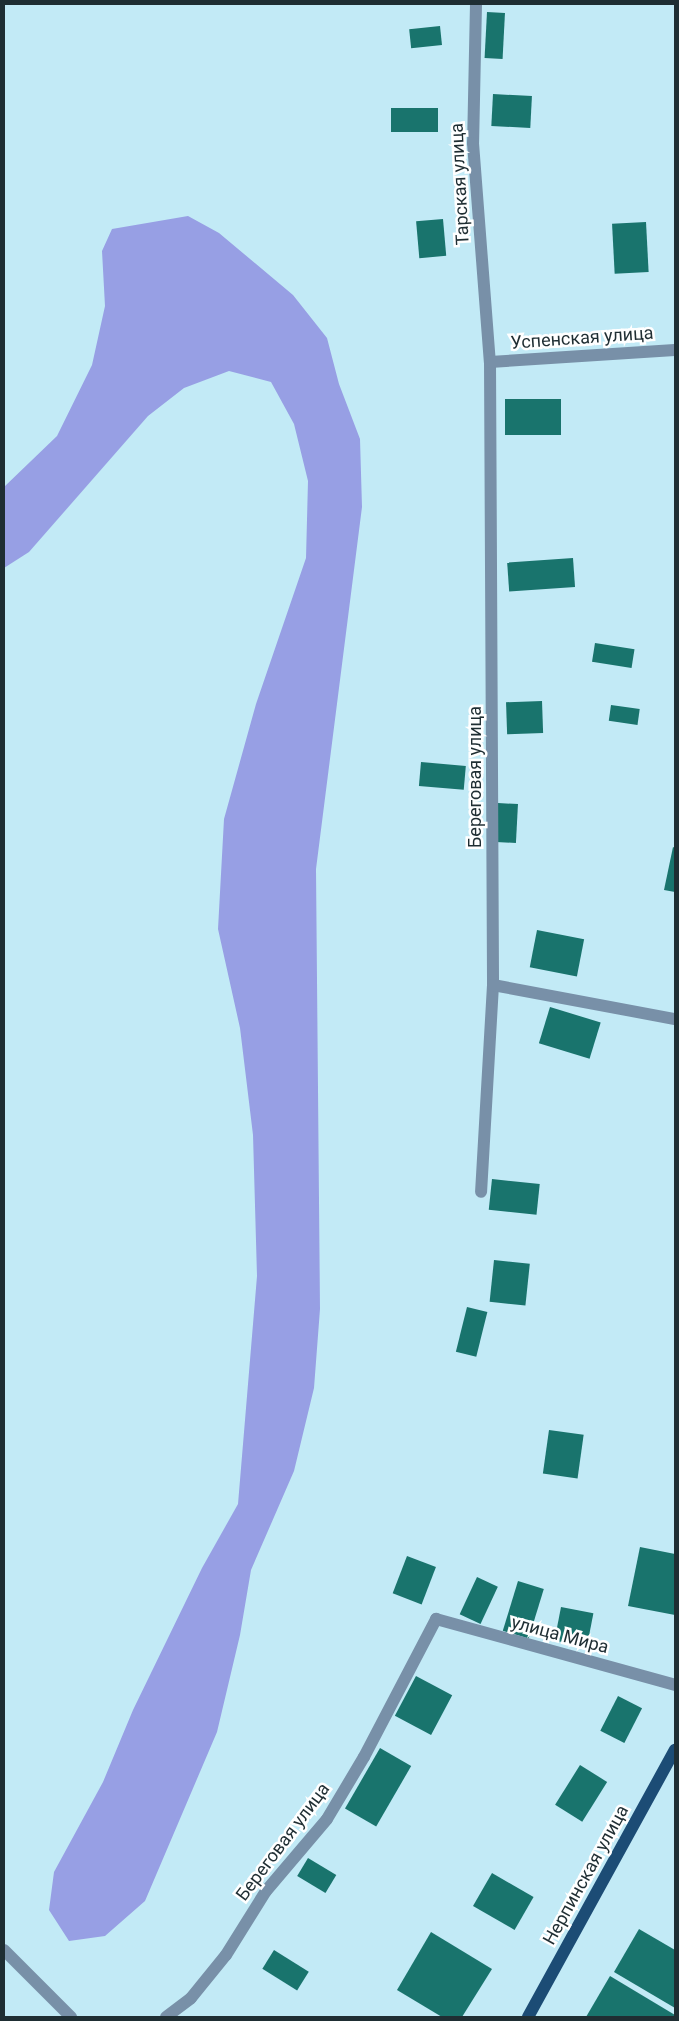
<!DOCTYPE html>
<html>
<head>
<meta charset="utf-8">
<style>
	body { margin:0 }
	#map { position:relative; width:679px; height:2021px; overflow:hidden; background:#c2eaf6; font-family:Roboto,sans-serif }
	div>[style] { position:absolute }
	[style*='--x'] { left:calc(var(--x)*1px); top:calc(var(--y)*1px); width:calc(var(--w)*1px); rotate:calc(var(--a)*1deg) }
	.water>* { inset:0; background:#979fe4 }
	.building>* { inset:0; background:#19746d; transform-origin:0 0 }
	.minor>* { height:12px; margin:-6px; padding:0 6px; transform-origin:6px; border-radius:6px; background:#7890a8 }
	.major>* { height:12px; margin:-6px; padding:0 6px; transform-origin:6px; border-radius:6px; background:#1c4c75 }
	span { translate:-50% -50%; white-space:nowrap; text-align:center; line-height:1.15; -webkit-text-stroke:5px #fff; paint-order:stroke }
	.street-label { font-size:18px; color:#1f2e33 }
	.frame { position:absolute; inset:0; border:5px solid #1f2e33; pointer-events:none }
</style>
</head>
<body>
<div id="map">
	<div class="water">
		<i style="clip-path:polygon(188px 216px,219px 233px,293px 295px,327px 338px,339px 384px,360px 439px,362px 507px,316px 869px,320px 1309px,314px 1388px,294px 1471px,251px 1570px,240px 1635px,217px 1732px,145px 1901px,105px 1936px,69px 1941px,49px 1910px,54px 1872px,103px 1782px,133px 1710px,202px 1568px,238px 1504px,257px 1276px,253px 1135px,240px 1028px,218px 929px,224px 819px,256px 704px,306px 558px,308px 481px,294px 424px,271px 382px,229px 371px,184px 388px,148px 416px,29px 552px,4px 568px,4px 487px,57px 436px,92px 365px,105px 306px,102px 251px,112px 229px)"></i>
	</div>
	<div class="building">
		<i style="left:487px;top:12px;width:18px;height:46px;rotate:3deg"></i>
		<i style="left:440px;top:26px;width:19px;height:31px;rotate:84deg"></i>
		<i style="left:493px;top:94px;width:39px;height:32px;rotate:3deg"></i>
		<i style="left:391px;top:108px;width:47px;height:24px"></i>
		<i style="left:443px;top:219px;width:37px;height:27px;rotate:85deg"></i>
		<i style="left:646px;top:222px;width:50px;height:34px;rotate:87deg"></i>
		<i style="left:505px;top:399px;width:56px;height:36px"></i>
		<i style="left:573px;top:558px;width:29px;height:66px;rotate:86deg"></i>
		<i style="left:595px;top:643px;width:40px;height:19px;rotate:9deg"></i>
		<i style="left:542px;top:701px;width:32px;height:36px;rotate:88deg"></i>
		<i style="left:611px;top:705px;width:29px;height:16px;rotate:8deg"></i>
		<i style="left:421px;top:762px;width:45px;height:24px;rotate:5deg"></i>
		<i style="left:498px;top:803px;width:20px;height:39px;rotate:3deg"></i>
		<i style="clip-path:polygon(673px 847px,675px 848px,675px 892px,664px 890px)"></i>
		<i style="left:537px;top:930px;width:48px;height:38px;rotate:11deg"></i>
		<i style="left:550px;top:1007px;width:53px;height:38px;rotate:17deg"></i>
		<i style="left:492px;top:1179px;width:48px;height:31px;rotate:6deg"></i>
		<i style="left:494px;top:1260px;width:36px;height:42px;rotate:6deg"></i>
		<i style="left:467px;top:1307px;width:21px;height:46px;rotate:14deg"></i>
		<i style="left:549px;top:1430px;width:35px;height:44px;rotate:8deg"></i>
		<i style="clip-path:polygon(640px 1547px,675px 1554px,675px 1615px,628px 1606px)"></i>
		<i style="left:407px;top:1556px;width:31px;height:40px;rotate:21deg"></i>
		<i style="left:477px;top:1577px;width:23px;height:41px;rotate:25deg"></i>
		<i style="left:518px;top:1581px;width:27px;height:52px;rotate:17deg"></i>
		<i style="left:561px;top:1607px;width:33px;height:34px;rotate:11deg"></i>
		<i style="left:416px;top:1676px;width:41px;height:45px;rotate:28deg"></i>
		<i style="left:618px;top:1696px;width:27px;height:39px;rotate:27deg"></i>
		<i style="left:380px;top:1748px;width:36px;height:70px;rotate:30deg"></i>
		<i style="left:580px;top:1765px;width:32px;height:47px;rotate:32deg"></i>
		<i style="left:308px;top:1858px;width:33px;height:21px;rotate:31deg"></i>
		<i style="left:492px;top:1873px;width:48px;height:38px;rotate:30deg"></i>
		<i style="clip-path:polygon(639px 1929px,675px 1950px,675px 2008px,614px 1972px)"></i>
		<i style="clip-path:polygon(431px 1932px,492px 1969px,462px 2017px,442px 2017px,397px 1990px)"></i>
		<i style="left:274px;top:1950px;width:41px;height:22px;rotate:32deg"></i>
		<i style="clip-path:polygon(610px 1976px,675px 2015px,675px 2017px,586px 2017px)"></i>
	</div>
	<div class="minor">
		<i style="--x:476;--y:4;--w:139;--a:91.2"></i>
		<i style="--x:473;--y:143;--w:220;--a:85.6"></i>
		<i style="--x:490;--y:362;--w:623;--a:89.72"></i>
		<i style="--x:493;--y:985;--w:207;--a:93.3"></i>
		<i style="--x:490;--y:362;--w:185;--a:-3.7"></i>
		<i style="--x:493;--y:985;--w:185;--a:10.6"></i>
		<i style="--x:4;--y:1950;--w:95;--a:45"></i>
		<i style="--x:166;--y:2017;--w:31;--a:-37"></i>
		<i style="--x:191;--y:1998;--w:55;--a:-50.9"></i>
		<i style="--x:226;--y:1955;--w:75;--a:-58"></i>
		<i style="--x:266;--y:1891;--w:94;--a:-49.7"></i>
		<i style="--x:327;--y:1819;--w:72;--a:-59.2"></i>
		<i style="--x:364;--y:1757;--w:156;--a:-62.4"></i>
		<i style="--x:436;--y:1619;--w:248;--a:15.4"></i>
	</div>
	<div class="major">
		<i style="--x:528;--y:2017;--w:305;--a:-61.2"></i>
	</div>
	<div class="street-label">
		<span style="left:460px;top:184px;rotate:-93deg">Тарская улица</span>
		<span style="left:582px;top:338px;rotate:-4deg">Успенская улица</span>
		<span style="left:475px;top:777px;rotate:-90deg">Береговая улица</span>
		<span style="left:560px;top:1635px;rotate:15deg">улица Мира</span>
		<span style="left:283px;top:1842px;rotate:-53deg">Береговая улица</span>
		<span style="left:586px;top:1875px;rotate:-61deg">Нерпинская улица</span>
	</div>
	<div class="frame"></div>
</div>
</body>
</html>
